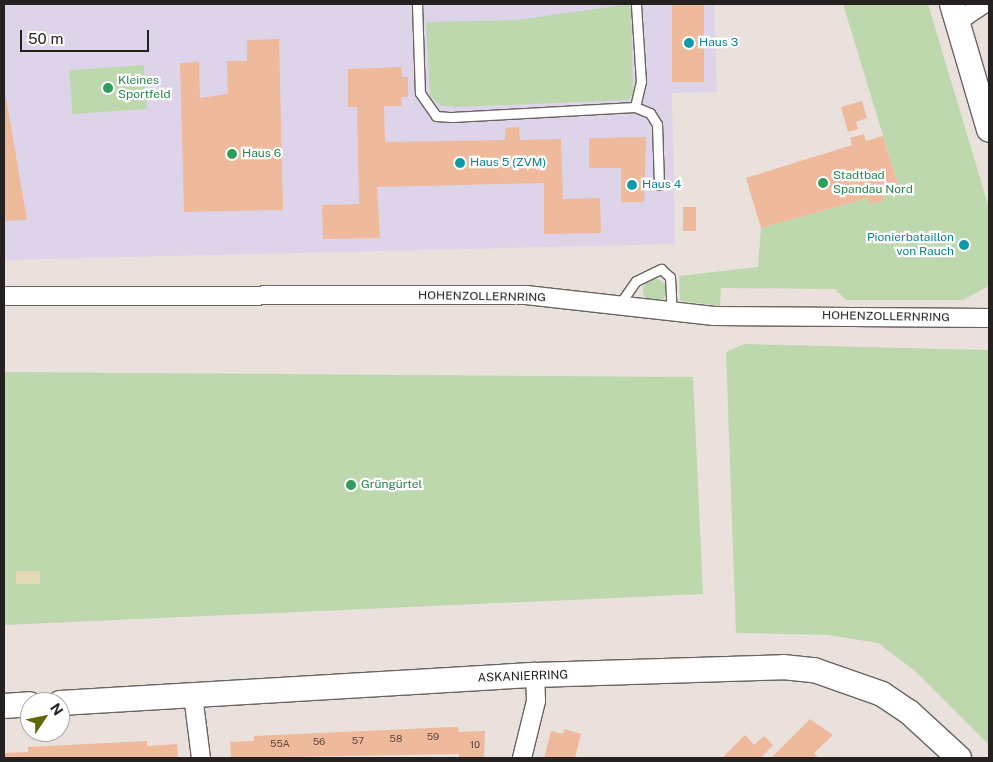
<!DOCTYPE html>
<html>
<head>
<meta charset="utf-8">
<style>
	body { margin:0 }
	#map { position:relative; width:993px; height:762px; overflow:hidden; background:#eae1dd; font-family:"Public Sans",sans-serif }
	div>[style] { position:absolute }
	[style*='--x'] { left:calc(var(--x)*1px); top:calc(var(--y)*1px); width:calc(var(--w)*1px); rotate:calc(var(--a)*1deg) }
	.commercial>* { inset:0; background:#ded4e9 }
	.green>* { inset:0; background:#bed8ae; transform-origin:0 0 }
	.round { border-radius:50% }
	.sand>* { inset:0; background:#e3d9b4; transform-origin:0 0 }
	.building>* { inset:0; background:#efb99c; transform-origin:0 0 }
	.roads { filter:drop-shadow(1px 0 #6a6360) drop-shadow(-1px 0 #6a6360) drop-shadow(0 1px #6a6360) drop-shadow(0 -1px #6a6360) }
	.lane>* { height:9px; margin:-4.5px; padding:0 4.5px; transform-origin:4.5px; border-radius:4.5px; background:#fff }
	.street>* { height:18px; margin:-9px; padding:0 9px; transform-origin:9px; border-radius:9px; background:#fff }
	.secondary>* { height:24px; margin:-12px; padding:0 12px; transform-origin:12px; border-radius:12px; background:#fff }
	.dots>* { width:14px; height:14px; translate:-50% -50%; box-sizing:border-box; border:2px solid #fff; border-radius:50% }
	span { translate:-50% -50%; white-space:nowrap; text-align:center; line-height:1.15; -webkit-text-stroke:4.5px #fff; paint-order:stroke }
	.number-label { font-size:10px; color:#58473f }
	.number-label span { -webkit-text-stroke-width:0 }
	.culture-label { font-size:12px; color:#0d838f }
	.left { translate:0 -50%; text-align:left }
	.right { translate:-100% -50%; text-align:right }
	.leisure-label { font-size:12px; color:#27864d }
	.street-label { font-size:12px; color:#252120 }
	.frame { position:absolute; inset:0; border:5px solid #252120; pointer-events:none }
	.north { position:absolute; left:20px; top:692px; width:50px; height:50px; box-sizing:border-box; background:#fff; border:1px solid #a8a6a6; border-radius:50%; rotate:56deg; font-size:14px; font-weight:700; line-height:20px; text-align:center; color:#252120 }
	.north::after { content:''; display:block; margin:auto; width:18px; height:22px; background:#606705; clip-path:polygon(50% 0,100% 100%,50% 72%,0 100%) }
	.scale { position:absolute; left:20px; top:30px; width:129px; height:22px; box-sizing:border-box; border:2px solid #252120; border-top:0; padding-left:6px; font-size:15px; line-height:18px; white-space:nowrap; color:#252120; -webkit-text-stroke:4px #fff; paint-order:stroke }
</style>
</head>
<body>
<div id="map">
	<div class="commercial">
		<i style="clip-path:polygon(4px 4px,714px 4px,717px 92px,672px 93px,675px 244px,4px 260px)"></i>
	</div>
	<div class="green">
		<i style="clip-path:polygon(631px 4px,633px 93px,629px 100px,457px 107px,441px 106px,430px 96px,426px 22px,516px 20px)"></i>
		<i style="clip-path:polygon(843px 4px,928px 4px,989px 208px,989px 286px,963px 300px,846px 300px,835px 289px,721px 288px,720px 306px,680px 301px,679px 276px,758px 267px,761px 228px,868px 198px,871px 204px,883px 201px,882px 193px,899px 188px)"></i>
		<i style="left:144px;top:65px;width:44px;height:75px;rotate:86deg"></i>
		<i class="round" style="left:643px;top:279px;width:24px;height:24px"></i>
		<i style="clip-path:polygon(744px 344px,989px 350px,989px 745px,915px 671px,878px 643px,828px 635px,736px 633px,726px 352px)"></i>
		<i style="clip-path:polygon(4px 372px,693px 377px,703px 594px,4px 625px)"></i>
	</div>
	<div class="sand">
		<i style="left:40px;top:571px;width:13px;height:24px;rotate:90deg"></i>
	</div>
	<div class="building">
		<i style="left:672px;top:4px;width:32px;height:78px"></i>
		<i style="clip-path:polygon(279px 39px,283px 210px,184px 212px,180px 63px,199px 62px,200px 98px,228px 94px,227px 61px,247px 61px,247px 40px)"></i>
		<i style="clip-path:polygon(401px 67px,402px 77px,408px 77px,408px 97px,401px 97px,402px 106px,384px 106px,385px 142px,505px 140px,505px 128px,519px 127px,520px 140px,561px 139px,563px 199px,600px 198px,601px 233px,544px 234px,544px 183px,377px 187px,380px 238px,323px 239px,322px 205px,359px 204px,357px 107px,348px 107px,348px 69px)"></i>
		<i style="clip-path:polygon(5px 92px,27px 220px,4px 221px)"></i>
		<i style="clip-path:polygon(862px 101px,867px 118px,856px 122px,858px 129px,848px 132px,841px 107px)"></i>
		<i style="clip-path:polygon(864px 134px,866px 141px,883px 136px,899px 188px,882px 193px,884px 201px,870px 204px,868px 198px,761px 228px,746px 178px,852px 145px,850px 138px)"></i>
		<i style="clip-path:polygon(646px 137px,644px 202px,621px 202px,621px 168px,589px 168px,589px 138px)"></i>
		<i style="left:683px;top:207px;width:13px;height:24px"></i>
		<i style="clip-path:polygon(810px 719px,833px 735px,814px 753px,819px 758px,771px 758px)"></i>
		<i style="clip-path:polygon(453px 727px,458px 727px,459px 732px,485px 731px,484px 758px,459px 758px,459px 754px,231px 758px,230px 742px,254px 741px,254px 736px)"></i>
		<i style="clip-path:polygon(564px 729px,581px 734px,575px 758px,544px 758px,551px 731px,563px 734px)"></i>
		<i style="clip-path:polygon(745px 735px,754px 745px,764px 736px,773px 745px,761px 758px,722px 758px)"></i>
		<i style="clip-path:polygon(147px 741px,147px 746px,177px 744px,178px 758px,4px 758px,4px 753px,28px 752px,28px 747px)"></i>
	</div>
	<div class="roads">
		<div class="lane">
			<i style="--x:417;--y:4;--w:89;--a:88.1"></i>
			<i style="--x:420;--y:93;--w:28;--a:55"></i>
			<i style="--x:436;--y:116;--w:16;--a:4"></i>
			<i style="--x:452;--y:117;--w:183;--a:-3.1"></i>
			<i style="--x:635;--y:107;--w:26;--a:-77"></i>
			<i style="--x:641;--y:82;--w:78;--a:-93.7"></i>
			<i style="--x:635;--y:107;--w:16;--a:22"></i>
			<i style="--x:650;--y:113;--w:13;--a:58"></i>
			<i style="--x:657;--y:124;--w:61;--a:88.1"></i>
			<i style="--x:619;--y:305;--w:29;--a:-55"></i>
			<i style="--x:636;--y:281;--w:28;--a:-26"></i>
			<i style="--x:661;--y:269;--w:12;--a:42"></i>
			<i style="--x:670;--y:277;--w:34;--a:87"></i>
		</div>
		<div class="street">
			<i style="--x:957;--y:22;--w:32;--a:-34"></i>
			<i style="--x:4;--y:296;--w:522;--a:-0.11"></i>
			<i style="--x:526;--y:295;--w:189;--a:6.4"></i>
			<i style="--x:714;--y:316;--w:275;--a:0.4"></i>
			<i style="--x:193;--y:695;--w:64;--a:82.8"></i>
			<i style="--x:522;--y:758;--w:59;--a:-76.2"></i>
			<i style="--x:536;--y:701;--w:26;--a:-92"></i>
		</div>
		<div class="secondary">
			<i style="--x:952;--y:4;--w:131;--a:73.6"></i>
			<i style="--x:60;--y:703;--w:476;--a:-3.4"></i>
			<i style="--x:535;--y:675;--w:248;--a:-1.8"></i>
			<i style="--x:783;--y:667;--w:31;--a:6"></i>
			<i style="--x:814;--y:670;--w:72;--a:19.4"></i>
			<i style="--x:882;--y:694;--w:32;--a:34"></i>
			<i style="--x:909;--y:712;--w:68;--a:42.6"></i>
			<i style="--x:4;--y:706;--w:26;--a:-4"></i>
		</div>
	</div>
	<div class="dots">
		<i style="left:689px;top:43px;background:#0f9aa8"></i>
		<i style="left:108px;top:88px;background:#2e9e5b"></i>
		<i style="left:232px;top:154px;background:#2e9e5b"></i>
		<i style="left:460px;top:163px;background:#0f9aa8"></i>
		<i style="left:823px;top:183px;background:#2e9e5b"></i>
		<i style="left:632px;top:185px;background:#0f9aa8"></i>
		<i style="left:964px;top:245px;background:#0f9aa8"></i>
		<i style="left:351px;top:485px;background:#2e9e5b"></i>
	</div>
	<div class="number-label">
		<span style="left:433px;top:737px">59</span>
		<span style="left:396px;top:739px">58</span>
		<span style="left:358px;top:741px">57</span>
		<span style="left:319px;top:742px">56</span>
		<span style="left:280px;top:744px">55A</span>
		<span style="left:475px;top:745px">10</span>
	</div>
	<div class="culture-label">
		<span class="left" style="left:699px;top:43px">Haus 3</span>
		<span class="left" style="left:470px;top:163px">Haus 5 (ZVM)</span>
		<span class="left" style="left:642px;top:185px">Haus 4</span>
		<span class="right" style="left:954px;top:245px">Pionierbataillon<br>von Rauch</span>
	</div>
	<div class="leisure-label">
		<span class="left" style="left:118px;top:88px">Kleines<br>Sportfeld</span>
		<span class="left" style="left:242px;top:154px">Haus 6</span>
		<span class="left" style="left:833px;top:183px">Stadtbad<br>Spandau Nord</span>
		<span class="left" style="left:361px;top:485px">Grüngürtel</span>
	</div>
	<div class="street-label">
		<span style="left:482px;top:297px;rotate:1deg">HOHENZOLLERNRING</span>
		<span style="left:886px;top:317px;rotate:1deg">HOHENZOLLERNRING</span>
		<span style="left:523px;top:677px;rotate:-2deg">ASKANIERRING</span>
	</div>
	<div class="frame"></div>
	<div class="north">N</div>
	<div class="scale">50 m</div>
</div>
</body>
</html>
